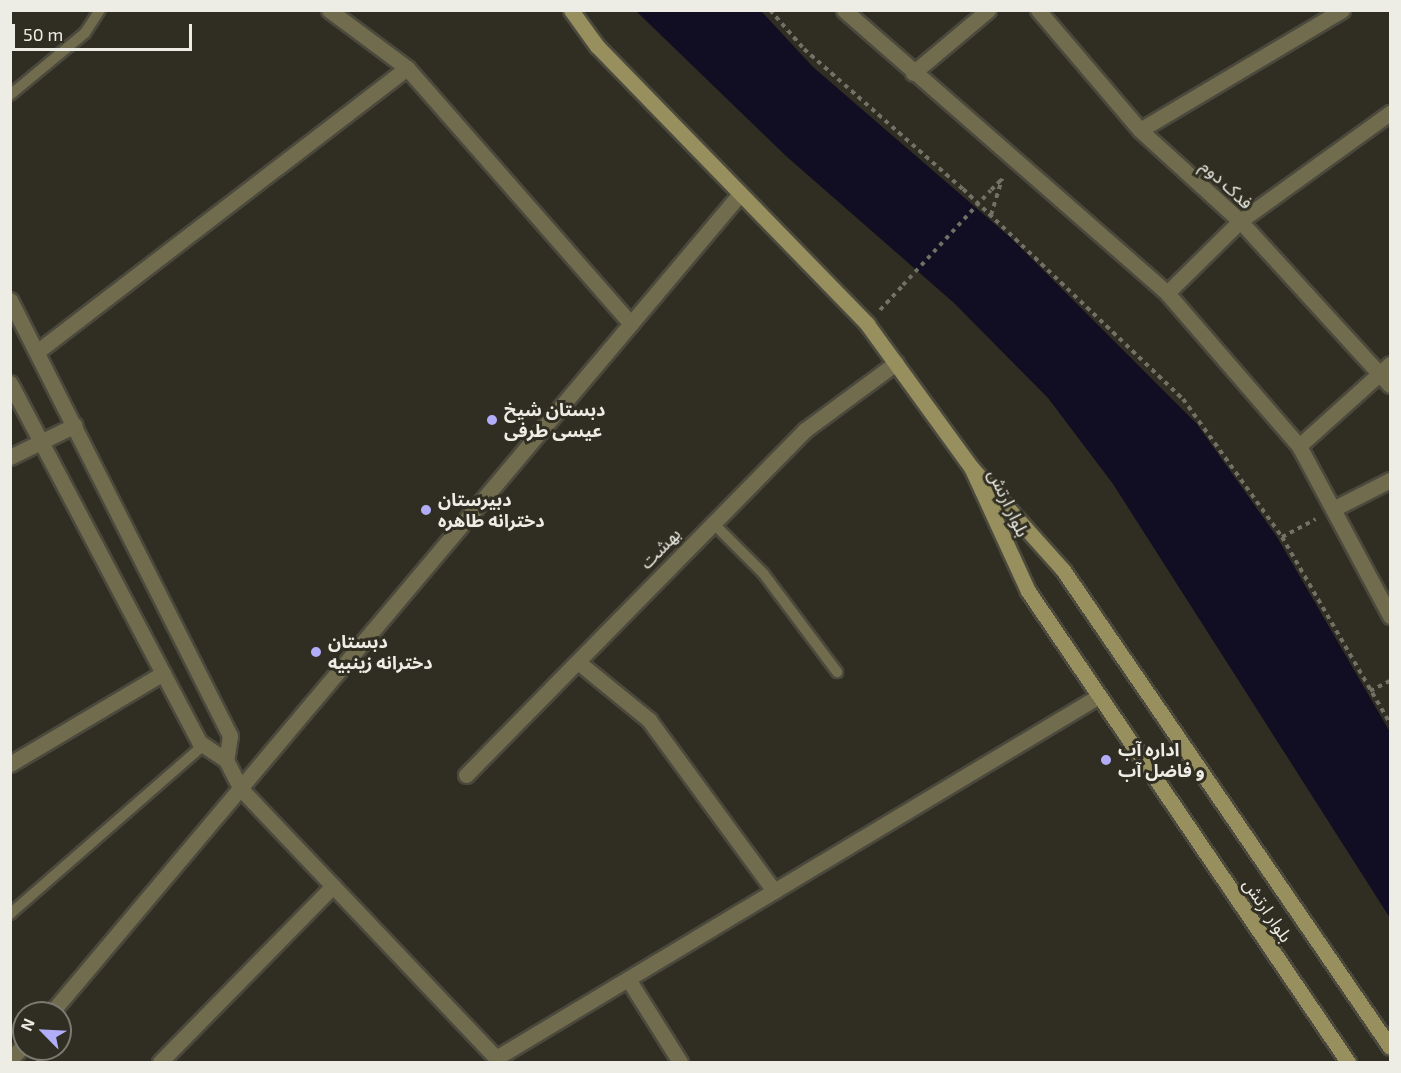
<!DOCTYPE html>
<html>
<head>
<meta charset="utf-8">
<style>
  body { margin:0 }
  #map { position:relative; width:1401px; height:1073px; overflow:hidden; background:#302e22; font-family:"Exo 2","Noto Sans Arabic",sans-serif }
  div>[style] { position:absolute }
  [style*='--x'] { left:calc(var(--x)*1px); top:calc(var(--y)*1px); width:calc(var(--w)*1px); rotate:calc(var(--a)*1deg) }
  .water>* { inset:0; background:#110e23 }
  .path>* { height:4px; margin-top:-2px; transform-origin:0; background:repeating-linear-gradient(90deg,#727166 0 4.5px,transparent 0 9px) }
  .roads { filter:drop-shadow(2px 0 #4b493d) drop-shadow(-2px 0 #4b493d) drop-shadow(0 2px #4b493d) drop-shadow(0 -2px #4b493d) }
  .lane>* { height:10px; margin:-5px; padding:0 5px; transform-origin:5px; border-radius:5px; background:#716c4d }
  .street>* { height:15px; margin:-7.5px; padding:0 7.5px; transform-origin:7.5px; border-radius:7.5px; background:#716c4d }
  .secondary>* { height:15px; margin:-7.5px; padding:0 7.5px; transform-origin:7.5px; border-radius:7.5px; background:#978f5d }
  .path-bridge>* { height:4px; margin-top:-2px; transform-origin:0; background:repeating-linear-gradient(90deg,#727166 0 4.5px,transparent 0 9px) }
  .dots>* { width:16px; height:16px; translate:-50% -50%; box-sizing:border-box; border:3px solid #302e22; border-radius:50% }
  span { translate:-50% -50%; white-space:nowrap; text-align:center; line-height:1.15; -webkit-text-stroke:6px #302e22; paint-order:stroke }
  .street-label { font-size:18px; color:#eeede5 }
  .poi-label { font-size:18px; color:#eeede5; font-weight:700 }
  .left { translate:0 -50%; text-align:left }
  .frame { position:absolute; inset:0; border:12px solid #eeede5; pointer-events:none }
  .north { position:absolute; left:12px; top:1001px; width:60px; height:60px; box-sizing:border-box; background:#302e22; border:2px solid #7c7a70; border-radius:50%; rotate:294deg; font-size:16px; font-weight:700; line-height:24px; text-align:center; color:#eeede5 }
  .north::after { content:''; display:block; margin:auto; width:21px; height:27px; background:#b2adf9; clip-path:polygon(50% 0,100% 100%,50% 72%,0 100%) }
  .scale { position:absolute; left:12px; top:24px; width:180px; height:27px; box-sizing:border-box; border:3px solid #eeede5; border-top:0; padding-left:8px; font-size:18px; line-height:21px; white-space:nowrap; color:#eeede5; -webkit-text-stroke:4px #302e22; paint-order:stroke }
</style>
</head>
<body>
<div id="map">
  <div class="water">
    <div style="clip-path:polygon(636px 11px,761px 11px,813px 67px,1011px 238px,1197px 424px,1277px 537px,1390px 732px,1390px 918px,1113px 484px,1048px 398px,954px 303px,786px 156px)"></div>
  </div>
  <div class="path">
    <div style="--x:770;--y:10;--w:52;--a:48.9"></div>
    <div style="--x:804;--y:49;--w:212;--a:41.4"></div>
    <div style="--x:963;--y:189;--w:304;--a:43.7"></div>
    <div style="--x:1183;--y:399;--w:170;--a:54.3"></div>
    <div style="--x:1282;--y:537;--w:215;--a:59.9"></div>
    <div style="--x:991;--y:190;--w:14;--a:-45"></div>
    <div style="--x:991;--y:215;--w:38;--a:-73"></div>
    <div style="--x:880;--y:310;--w:34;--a:-47"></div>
    <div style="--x:1282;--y:537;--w:38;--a:-28"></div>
    <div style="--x:1370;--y:691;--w:22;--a:-27"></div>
  </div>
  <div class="roads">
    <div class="lane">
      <div style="--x:10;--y:95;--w:97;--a:-39.6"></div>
      <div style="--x:85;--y:33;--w:27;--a:-57"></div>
      <div style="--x:712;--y:522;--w:72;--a:45"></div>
      <div style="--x:763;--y:573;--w:124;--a:53.2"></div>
      <div style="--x:10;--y:914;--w:257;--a:-41.1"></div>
    </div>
    <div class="street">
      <div style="--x:329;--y:10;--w:97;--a:36.6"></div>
      <div style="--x:844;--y:10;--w:429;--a:41.2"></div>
      <div style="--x:1167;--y:293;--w:202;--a:49.2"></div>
      <div style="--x:1299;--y:446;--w:193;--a:61.8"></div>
      <div style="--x:1038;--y:10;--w:157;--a:49.6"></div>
      <div style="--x:1140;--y:130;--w:135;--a:42.3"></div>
      <div style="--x:1240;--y:221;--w:222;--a:47.6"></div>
      <div style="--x:913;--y:73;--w:98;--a:-40"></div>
      <div style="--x:1140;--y:130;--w:235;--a:-30.7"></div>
      <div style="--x:1167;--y:293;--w:103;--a:-44.6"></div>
      <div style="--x:1240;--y:221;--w:185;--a:-35.8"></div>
      <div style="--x:10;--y:300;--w:488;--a:63.2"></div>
      <div style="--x:230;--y:736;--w:24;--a:99"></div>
      <div style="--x:38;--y:351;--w:465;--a:-37.5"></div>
      <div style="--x:407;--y:68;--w:340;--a:48.8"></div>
      <div style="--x:10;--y:383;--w:406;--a:62.2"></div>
      <div style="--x:199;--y:742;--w:32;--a:34"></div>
      <div style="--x:226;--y:760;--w:33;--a:63"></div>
      <div style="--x:241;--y:789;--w:371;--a:46.5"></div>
      <div style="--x:496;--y:1058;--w:703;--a:-30.98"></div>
      <div style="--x:1299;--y:446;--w:122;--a:-42"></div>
      <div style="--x:10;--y:457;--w:72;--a:-26.2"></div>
      <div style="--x:1333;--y:509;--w:64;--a:-27"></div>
      <div style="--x:578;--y:662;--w:92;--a:39.2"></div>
      <div style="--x:649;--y:720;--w:212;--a:53.8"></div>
      <div style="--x:10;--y:764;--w:178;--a:-30.7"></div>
      <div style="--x:466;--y:775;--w:484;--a:-45.5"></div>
      <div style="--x:805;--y:430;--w:113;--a:-36.4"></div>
      <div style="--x:628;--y:979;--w:98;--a:57.9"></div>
      <div style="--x:51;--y:1013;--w:1070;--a:-49.93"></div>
      <div style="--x:10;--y:1060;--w:21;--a:-47"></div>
      <div style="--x:160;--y:1062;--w:247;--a:-45.5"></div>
    </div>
    <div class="secondary">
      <div style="--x:571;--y:10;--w:44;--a:54.2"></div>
      <div style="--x:597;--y:46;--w:388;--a:45.8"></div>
      <div style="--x:867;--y:324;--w:177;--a:54"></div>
      <div style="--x:1348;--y:1062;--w:569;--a:-124.19"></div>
      <div style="--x:1028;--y:591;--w:136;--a:-114.7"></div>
      <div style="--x:971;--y:467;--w:138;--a:48.2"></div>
      <div style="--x:1063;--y:570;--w:578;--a:55.57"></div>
    </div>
  </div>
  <div class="path-bridge">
    <div style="--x:903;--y:285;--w:129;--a:-47.2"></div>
  </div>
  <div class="dots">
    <div style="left:492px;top:420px;background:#b2adf9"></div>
    <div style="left:426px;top:510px;background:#b2adf9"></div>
    <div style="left:316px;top:652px;background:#b2adf9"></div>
    <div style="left:1106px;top:760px;background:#b2adf9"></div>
  </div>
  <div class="street-label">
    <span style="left:1227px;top:184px;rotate:43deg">فدک دوم</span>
    <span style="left:1009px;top:503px;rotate:65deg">بلوار ارتش</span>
    <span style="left:660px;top:548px;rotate:-46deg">بهشت</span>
    <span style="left:1268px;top:910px;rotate:56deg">بلوار ارتش</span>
  </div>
  <div class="poi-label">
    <span class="left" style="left:504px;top:420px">دبستان شیخ<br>عیسی طرفی</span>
    <span class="left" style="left:438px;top:510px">دبیرستان<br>دخترانه طاهره</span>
    <span class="left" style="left:328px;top:652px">دبستان<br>دخترانه زینبیه</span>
    <span class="left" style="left:1118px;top:760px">اداره آب<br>و فاضل آب</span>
  </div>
  <div class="frame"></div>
  <div class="north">N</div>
  <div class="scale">50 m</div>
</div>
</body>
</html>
